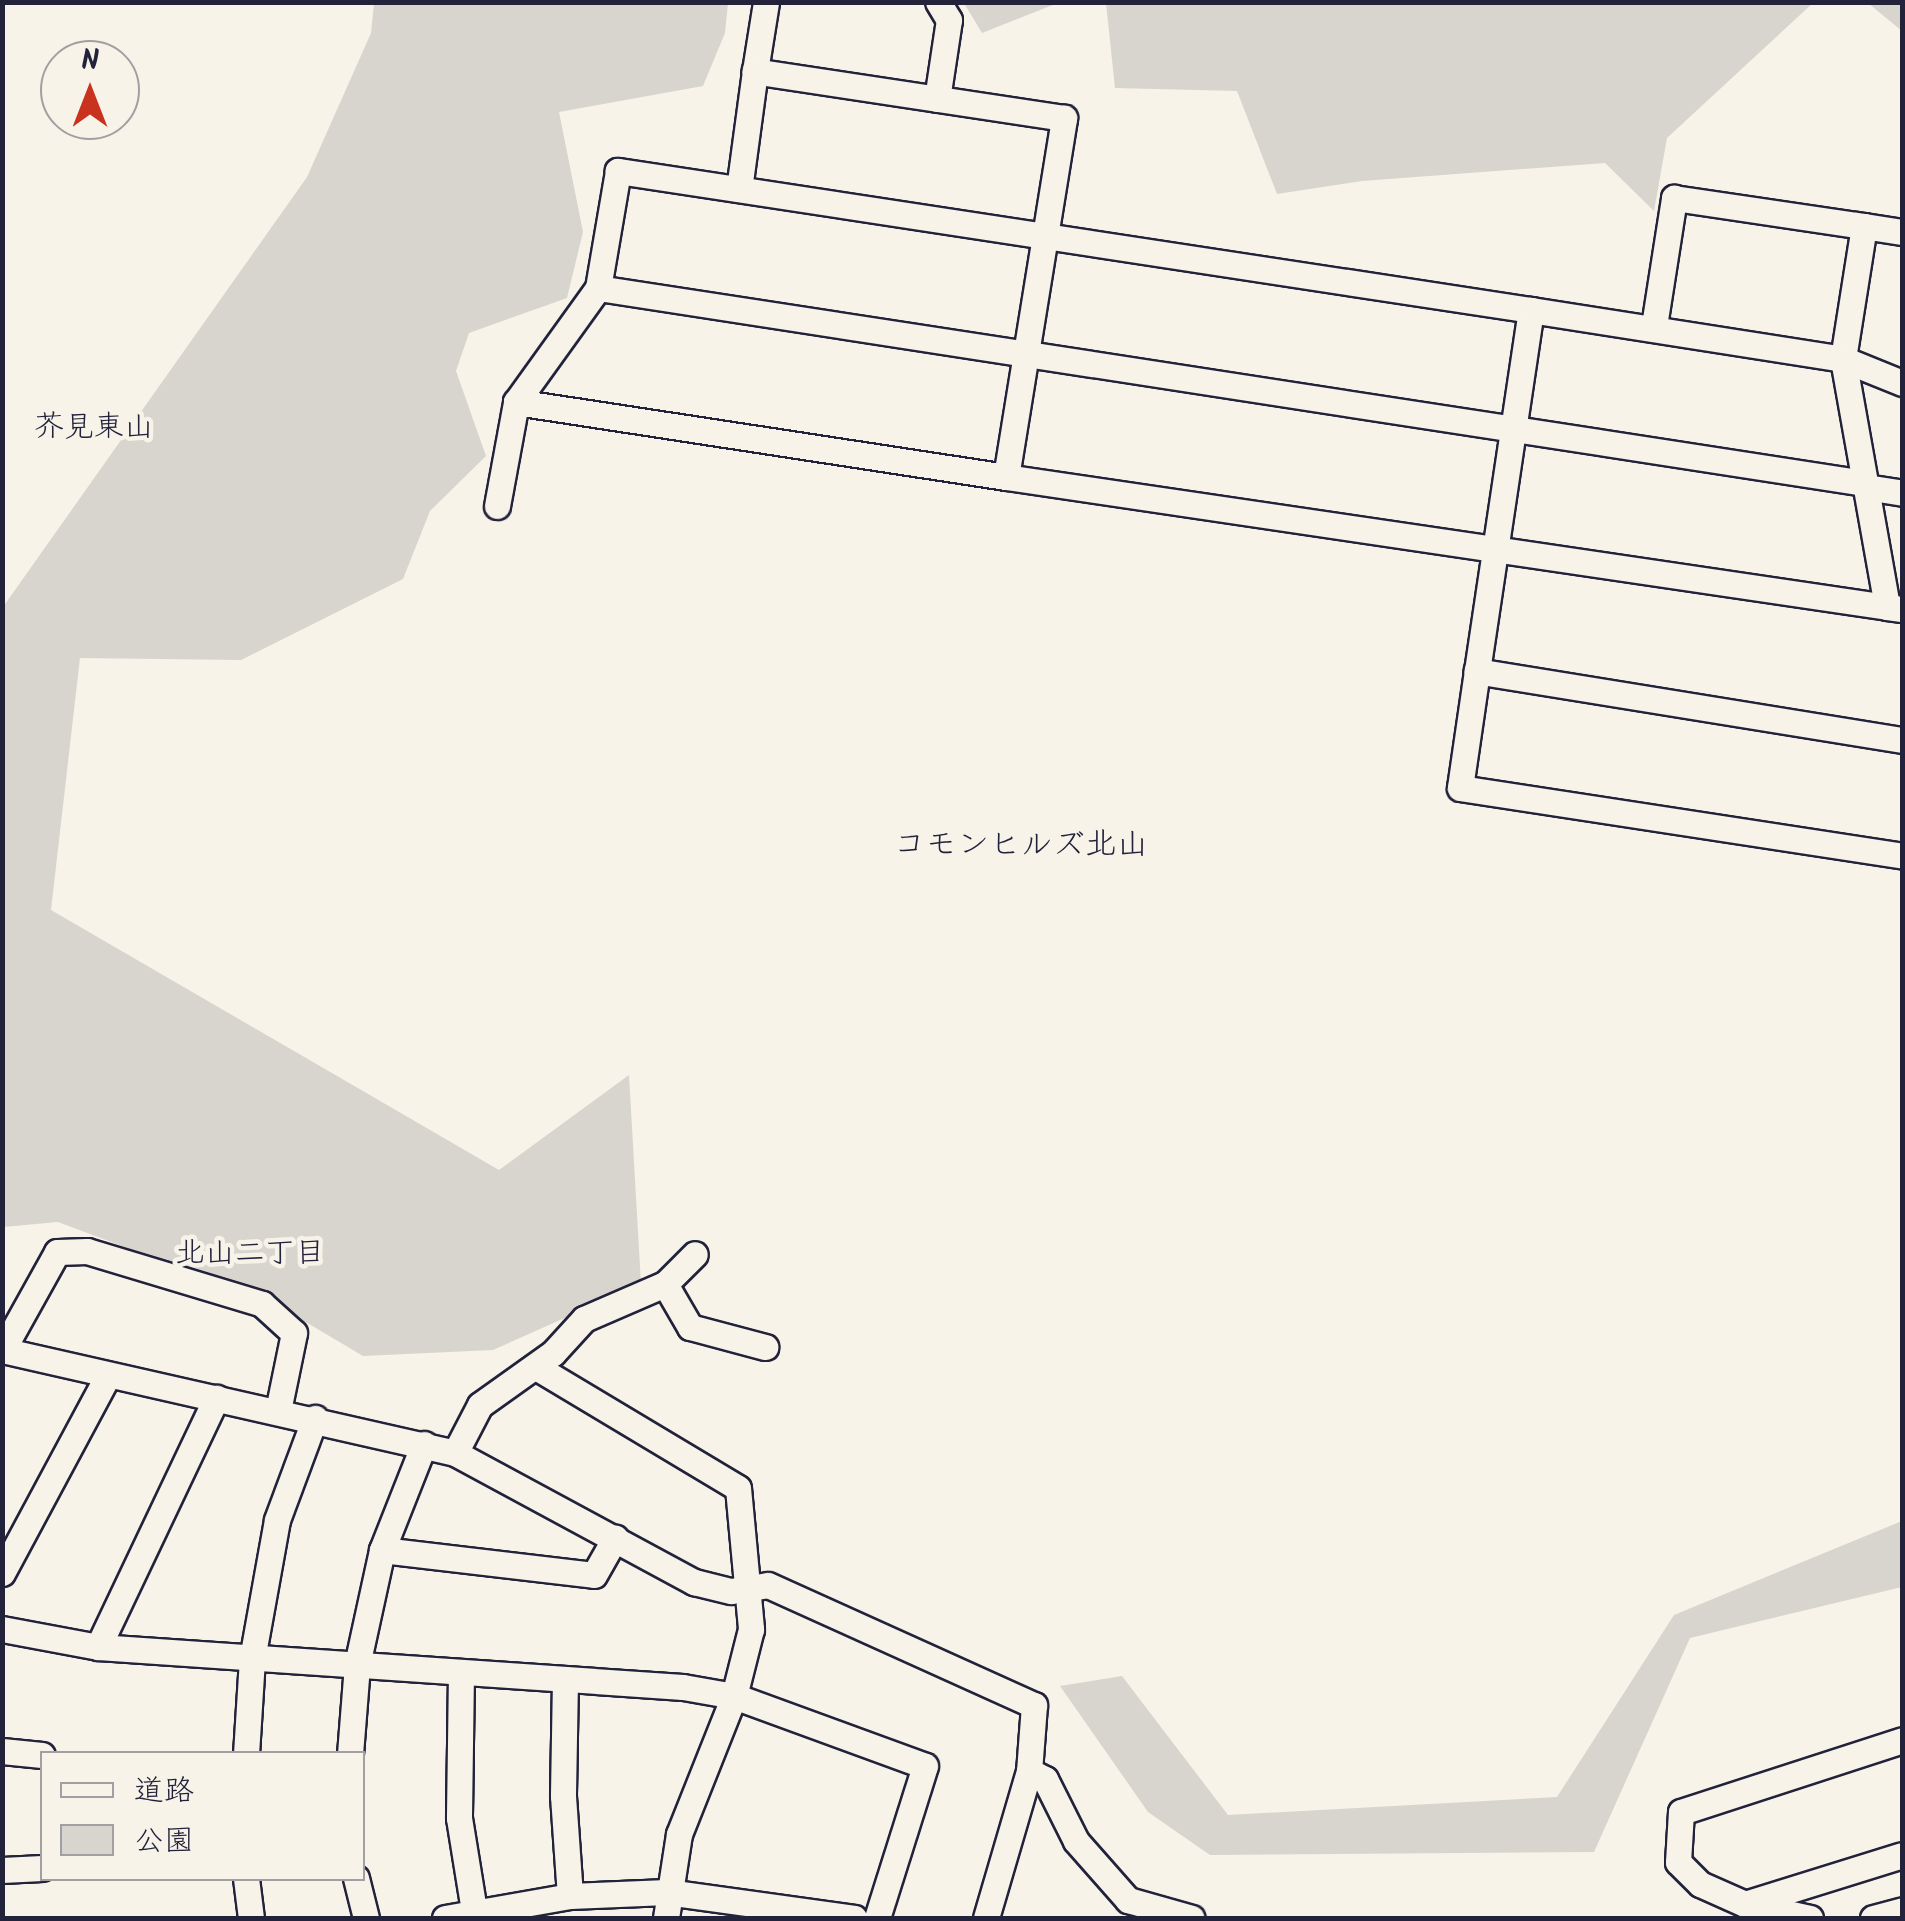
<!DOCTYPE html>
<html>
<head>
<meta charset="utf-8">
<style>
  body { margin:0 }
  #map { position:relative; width:1905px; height:1921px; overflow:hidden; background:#f7f3e8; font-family:Kalam,"Klee One",sans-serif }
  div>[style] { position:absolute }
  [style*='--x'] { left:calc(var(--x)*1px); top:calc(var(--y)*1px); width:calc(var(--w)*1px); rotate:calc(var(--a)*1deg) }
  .green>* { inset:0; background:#d8d5cf }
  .roads { filter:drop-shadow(2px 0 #22223b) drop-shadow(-2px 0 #22223b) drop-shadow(0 2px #22223b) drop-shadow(0 -2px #22223b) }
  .street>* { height:25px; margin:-12.5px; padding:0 12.5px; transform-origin:12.5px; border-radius:12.5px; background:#f7f3e8 }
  span { translate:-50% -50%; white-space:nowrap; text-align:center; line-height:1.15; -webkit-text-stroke:9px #f7f3e8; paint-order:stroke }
  .neighbourhood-label { font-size:30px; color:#22223b }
  .quarter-label { font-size:32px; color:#22223b }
  .frame { position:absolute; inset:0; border:5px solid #22223b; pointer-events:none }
  .legend { position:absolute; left:40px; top:1751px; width:325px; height:130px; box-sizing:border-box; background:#f7f3e8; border:2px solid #a29fa3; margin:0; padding:12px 18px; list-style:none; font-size:30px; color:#22223b }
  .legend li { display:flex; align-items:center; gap:20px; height:50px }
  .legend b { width:50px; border:2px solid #a29fa3 }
  .north { position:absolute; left:40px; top:40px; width:100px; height:100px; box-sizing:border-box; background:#f7f3e8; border:2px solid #a29fa3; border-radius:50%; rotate:0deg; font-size:28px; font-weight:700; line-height:40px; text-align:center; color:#22223b }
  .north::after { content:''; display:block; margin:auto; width:35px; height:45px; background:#c8321e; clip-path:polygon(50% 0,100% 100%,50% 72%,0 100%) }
</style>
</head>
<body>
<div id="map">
  <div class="green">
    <div style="clip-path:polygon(374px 3px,728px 3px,725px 33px,703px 86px,559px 112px,583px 232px,567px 298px,469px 333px,456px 371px,486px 456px,430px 511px,403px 579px,241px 660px,80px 658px,51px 910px,499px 1170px,629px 1075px,641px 1284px,493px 1350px,363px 1356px,272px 1302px,58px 1222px,3px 1227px,3px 607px,307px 177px,371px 33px)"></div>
    <div style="clip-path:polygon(964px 3px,1058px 3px,982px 33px)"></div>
    <div style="clip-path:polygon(1106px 3px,1107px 2px,1813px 3px,1667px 138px,1654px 211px,1605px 163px,1362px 181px,1277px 194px,1237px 91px,1115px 88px)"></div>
    <div style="clip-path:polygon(1868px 3px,1902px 3px,1902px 31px)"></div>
    <div style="clip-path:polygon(1902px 1521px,1902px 1587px,1690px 1638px,1594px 1852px,1210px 1855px,1148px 1812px,1060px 1686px,1122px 1676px,1228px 1815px,1557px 1797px,1674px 1615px)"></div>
  </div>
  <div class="roads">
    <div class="street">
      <div style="--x:755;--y:71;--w:70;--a:-80.9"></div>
      <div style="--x:937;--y:99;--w:80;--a:-81.4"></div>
      <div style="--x:949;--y:20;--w:21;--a:-121"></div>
      <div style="--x:1864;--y:226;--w:38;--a:9"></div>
      <div style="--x:598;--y:288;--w:140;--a:125.7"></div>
      <div style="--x:516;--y:402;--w:496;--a:8.7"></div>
      <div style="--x:1006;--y:477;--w:364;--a:-80.8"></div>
      <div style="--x:1064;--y:118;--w:313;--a:-171.4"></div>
      <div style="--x:755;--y:71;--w:119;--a:97.7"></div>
      <div style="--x:1531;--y:310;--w:924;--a:-171.34"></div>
      <div style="--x:618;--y:171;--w:119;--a:99.7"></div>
      <div style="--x:598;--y:288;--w:1282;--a:8.75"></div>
      <div style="--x:1654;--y:326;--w:130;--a:-81.1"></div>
      <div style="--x:1674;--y:198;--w:192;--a:8.4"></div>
      <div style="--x:1864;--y:226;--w:135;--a:99"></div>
      <div style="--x:1843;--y:359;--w:252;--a:79.9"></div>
      <div style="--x:1887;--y:607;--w:15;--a:8"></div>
      <div style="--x:1006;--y:477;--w:891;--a:8.39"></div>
      <div style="--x:1866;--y:487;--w:36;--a:9"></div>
      <div style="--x:497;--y:506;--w:106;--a:-79.6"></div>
      <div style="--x:1477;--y:671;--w:365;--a:-81.5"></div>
      <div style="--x:1531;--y:310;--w:316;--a:8.9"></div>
      <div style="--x:1843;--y:359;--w:64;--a:22.1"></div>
      <div style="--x:1902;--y:740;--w:431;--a:-170.8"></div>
      <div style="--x:1477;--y:671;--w:118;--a:98.3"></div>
      <div style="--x:1460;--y:788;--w:447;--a:8.7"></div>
      <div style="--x:665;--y:1284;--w:50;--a:59.8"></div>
      <div style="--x:690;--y:1327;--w:78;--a:14.9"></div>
      <div style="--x:2;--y:1350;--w:465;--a:12.8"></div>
      <div style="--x:455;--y:1453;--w:272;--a:28.4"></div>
      <div style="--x:694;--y:1582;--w:38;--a:14"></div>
      <div style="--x:731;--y:1591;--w:37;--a:-9"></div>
      <div style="--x:768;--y:1585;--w:292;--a:24.3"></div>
      <div style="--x:1034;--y:1705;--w:66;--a:94.3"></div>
      <div style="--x:1029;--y:1771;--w:153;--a:106.3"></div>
      <div style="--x:2;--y:1351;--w:113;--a:-60.9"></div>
      <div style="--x:57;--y:1252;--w:30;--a:-2"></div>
      <div style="--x:87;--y:1251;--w:183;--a:16.8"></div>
      <div style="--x:262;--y:1304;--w:43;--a:42.2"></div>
      <div style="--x:294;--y:1333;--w:80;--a:101.6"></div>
      <div style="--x:536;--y:1367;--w:235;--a:30.9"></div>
      <div style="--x:738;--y:1488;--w:142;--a:84.7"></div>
      <div style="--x:751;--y:1629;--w:69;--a:104.2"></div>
      <div style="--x:734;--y:1696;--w:149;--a:111.7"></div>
      <div style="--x:679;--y:1834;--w:85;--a:98.8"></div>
      <div style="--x:455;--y:1453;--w:54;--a:-62.5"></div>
      <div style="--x:480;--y:1405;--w:90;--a:-35.5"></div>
      <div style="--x:553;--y:1353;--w:46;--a:-47.6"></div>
      <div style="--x:584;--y:1319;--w:88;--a:-23.4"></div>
      <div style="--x:665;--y:1284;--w:42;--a:-45"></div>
      <div style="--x:382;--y:1550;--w:213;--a:6.7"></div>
      <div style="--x:594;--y:1575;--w:43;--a:-60.4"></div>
      <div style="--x:2;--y:1573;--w:225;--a:-61.8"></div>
      <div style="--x:2;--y:1629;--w:98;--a:10.6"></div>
      <div style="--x:98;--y:1647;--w:586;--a:3.91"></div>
      <div style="--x:683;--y:1687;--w:52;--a:10"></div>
      <div style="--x:734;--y:1696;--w:203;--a:20.1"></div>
      <div style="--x:925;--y:1766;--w:159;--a:107.5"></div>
      <div style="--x:98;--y:1647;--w:276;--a:-64.6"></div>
      <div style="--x:461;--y:1672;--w:146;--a:90.8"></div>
      <div style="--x:459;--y:1818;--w:94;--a:80.8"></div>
      <div style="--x:565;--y:1679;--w:117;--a:91"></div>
      <div style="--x:563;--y:1796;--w:100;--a:86"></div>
      <div style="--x:2;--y:1751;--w:40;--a:5.7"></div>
      <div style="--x:246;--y:1754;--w:95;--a:-86.4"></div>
      <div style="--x:252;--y:1659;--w:141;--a:-79.8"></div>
      <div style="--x:277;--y:1520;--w:109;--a:-69.6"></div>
      <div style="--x:350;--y:1754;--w:89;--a:-85.5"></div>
      <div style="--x:357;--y:1665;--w:118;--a:-77.7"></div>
      <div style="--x:382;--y:1550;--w:114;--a:-68.4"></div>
      <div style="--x:1029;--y:1771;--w:18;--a:27"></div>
      <div style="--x:1045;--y:1779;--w:69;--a:63.4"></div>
      <div style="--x:1076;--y:1841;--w:79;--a:48.6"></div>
      <div style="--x:1128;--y:1900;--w:66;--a:15.7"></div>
      <div style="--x:2;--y:1870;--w:40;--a:-2.9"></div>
      <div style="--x:246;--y:1878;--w:40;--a:82.9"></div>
      <div style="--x:356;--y:1878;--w:41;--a:76"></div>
      <div style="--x:1745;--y:1904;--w:164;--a:-17.3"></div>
      <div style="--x:445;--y:1918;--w:127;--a:-10"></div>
      <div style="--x:570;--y:1896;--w:97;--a:-2.4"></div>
      <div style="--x:667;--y:1892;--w:189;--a:7.9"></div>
      <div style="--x:1810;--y:1918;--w:66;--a:-167.8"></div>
      <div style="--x:1745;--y:1904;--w:49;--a:-156"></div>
      <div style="--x:1700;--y:1884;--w:31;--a:-135"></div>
      <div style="--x:1678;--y:1862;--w:50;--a:-86.6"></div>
      <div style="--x:1681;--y:1812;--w:232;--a:-18"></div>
      <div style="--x:1873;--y:1918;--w:30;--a:-15"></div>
    </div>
  </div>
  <div class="neighbourhood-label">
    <span style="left:94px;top:428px">芥見東山</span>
    <span style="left:250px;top:1254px">北山二丁目</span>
  </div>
  <div class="quarter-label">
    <span style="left:1021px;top:846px">コモンヒルズ北山</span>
  </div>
  <div class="frame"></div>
  <ul class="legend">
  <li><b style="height:12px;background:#f7f3e8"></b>道路</li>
  <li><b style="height:28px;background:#d8d5cf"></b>公園</li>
  </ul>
  <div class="north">N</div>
</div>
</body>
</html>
